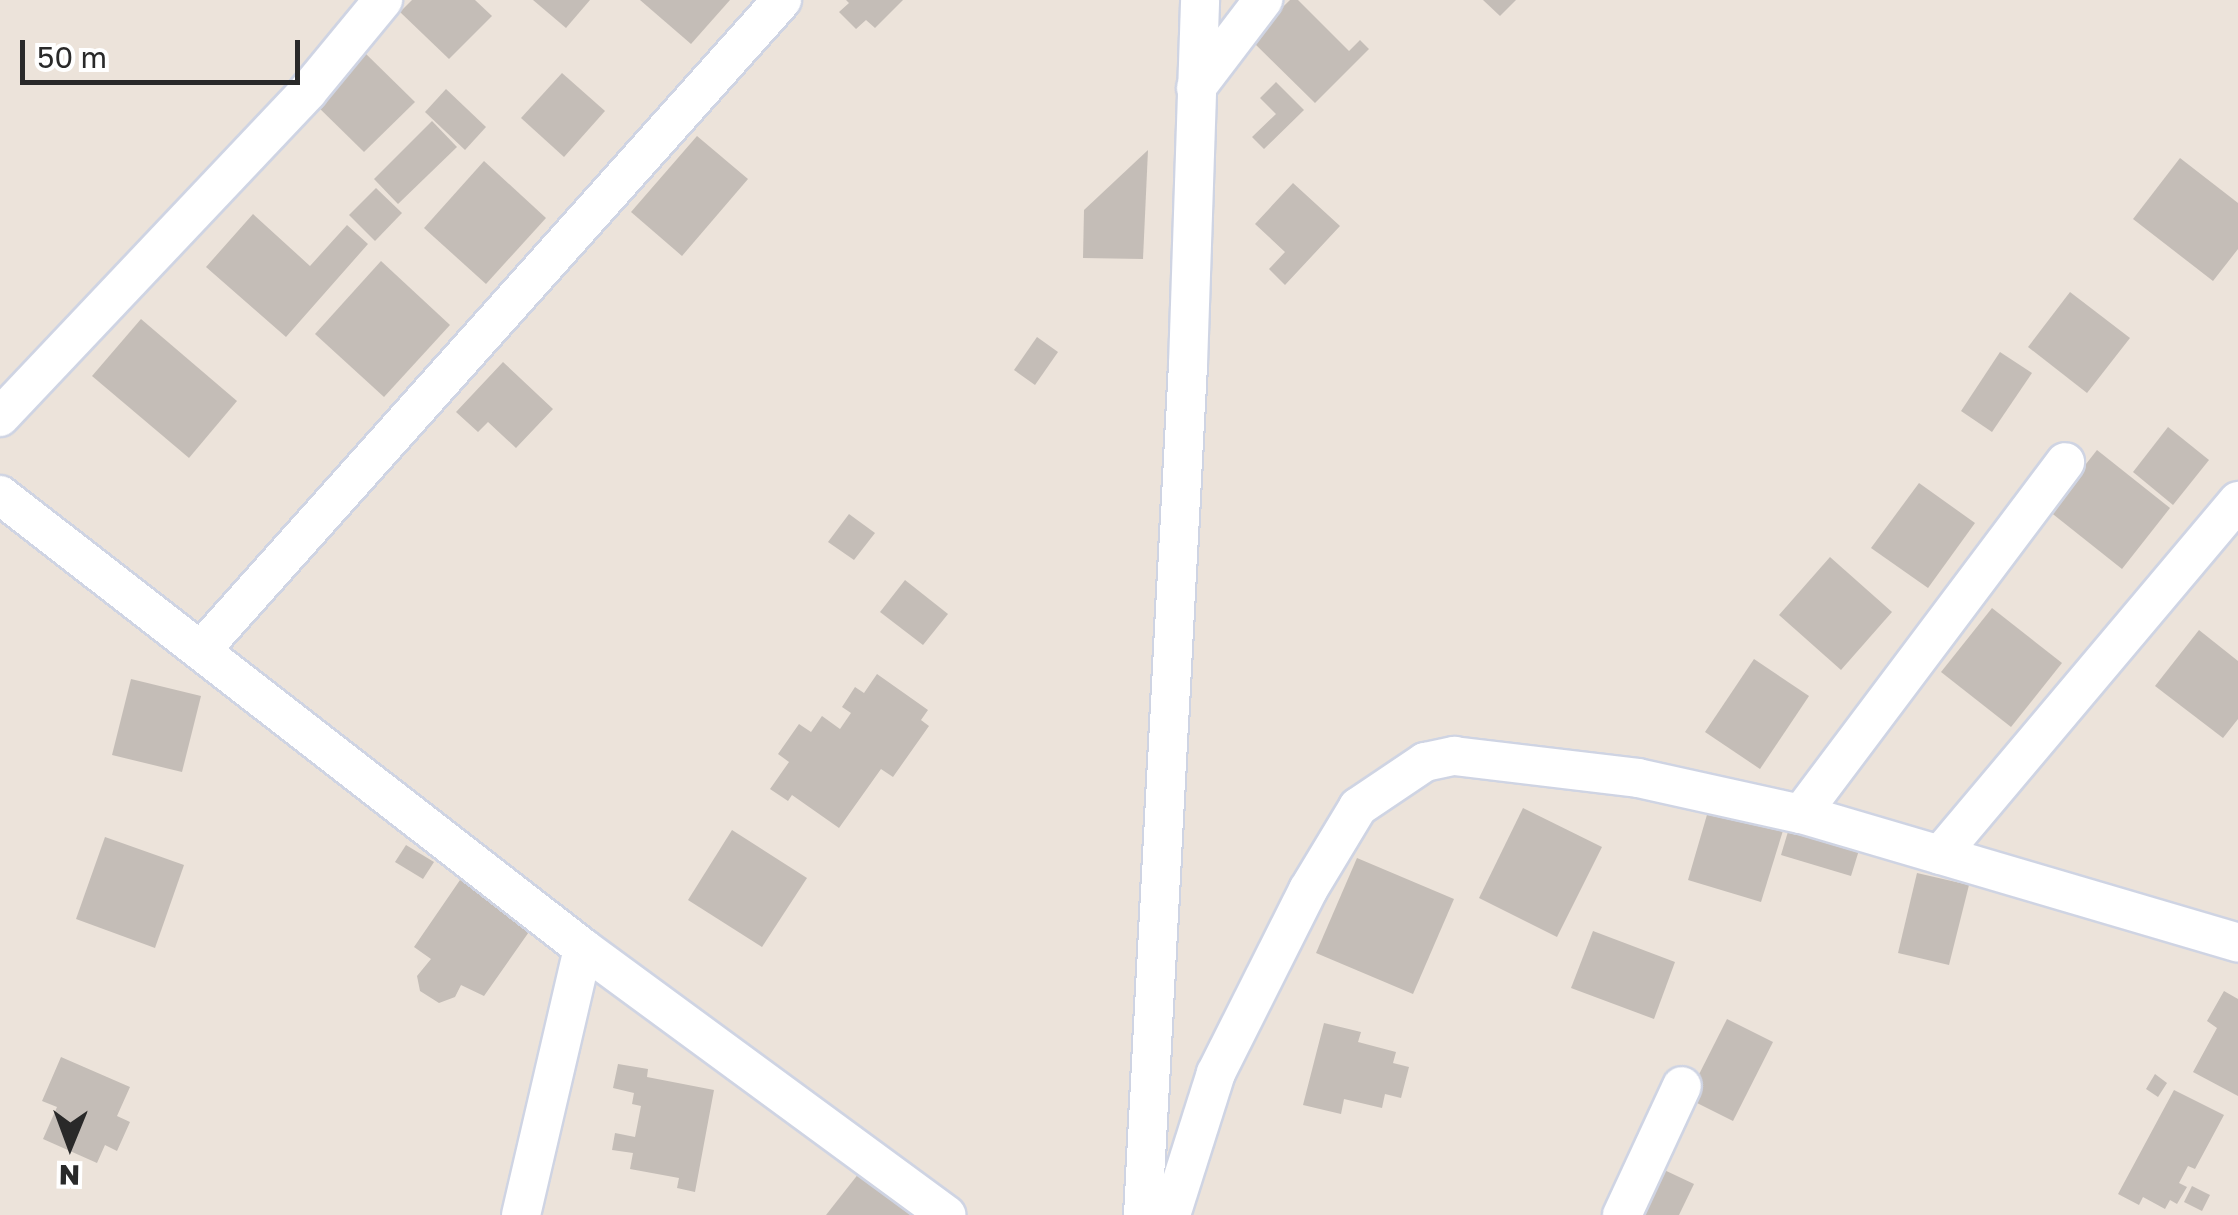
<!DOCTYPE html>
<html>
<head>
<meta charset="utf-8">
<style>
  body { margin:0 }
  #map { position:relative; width:2238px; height:1215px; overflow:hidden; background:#ece3da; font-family:"Golos Text",sans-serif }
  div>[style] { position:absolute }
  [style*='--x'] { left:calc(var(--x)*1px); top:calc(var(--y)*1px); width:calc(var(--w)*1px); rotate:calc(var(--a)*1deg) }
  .building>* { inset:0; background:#c4bdb7 }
  .roads { filter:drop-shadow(2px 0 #cfd4e3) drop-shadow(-2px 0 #cfd4e3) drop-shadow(0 2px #cfd4e3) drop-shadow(0 -2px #cfd4e3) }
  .minor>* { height:38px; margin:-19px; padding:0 19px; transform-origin:19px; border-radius:19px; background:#fff }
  span { translate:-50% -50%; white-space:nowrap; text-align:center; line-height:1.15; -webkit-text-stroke:10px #fff; paint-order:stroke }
  .north { position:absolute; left:20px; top:1095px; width:100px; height:100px; -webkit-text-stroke:8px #fff; paint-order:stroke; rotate:181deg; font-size:28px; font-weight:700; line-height:40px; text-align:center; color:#292929 }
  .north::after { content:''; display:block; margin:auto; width:35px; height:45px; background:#292929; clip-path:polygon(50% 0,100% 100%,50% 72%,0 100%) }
  .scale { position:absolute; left:20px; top:40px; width:280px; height:45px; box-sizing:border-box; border:5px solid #292929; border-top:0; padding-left:12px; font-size:30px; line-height:35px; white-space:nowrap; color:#292929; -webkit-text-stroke:8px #fff; paint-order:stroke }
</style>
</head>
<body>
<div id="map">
  <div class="building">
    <div style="clip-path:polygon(412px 0,475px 0,492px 16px,449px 59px,400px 12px)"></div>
    <div style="clip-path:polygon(533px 0,590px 0,566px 28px)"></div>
    <div style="clip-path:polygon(640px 0,730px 0,691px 44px)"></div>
    <div style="clip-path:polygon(846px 0,903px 0,875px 28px,866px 20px,856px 29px,839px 12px,849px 3px)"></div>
    <div style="clip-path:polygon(1290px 0,1298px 0,1349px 51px,1360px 40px,1369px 49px,1315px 103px,1250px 39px)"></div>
    <div style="clip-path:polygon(1483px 0,1516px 0,1500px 16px)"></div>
    <div style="clip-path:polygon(363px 51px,415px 102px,364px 152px,313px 102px)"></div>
    <div style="clip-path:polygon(562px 73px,605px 111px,564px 157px,521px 118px)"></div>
    <div style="clip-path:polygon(1276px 82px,1304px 110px,1264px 149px,1252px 137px,1276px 114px,1260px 98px)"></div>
    <div style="clip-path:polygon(446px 89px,486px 127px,465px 150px,425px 112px)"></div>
    <div style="clip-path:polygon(432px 121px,457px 147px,398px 204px,374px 179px)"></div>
    <div style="clip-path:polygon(697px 136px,748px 179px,682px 256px,631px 212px)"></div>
    <div style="clip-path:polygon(1148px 150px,1143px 259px,1083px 258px,1084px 210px)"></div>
    <div style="clip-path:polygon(2180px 158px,2238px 203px,2238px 249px,2213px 281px,2133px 219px)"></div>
    <div style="clip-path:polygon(484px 161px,546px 218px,486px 284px,424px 228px)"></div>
    <div style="clip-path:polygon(1293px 183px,1340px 226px,1285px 285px,1269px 269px,1285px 252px,1255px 224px)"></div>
    <div style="clip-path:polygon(376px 188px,402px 213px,375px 241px,349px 215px)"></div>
    <div style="clip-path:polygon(253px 214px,310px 266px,347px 225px,368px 244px,286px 337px,206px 267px)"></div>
    <div style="clip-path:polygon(381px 261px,450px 325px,384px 397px,315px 334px)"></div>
    <div style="clip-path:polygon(2070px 292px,2130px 338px,2087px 393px,2028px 347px)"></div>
    <div style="clip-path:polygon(141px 319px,237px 401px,189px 458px,92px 376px)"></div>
    <div style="clip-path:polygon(1037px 337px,1058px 352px,1035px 385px,1014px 370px)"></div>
    <div style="clip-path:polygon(2000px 352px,2032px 373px,1992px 432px,1961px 411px)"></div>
    <div style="clip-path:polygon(503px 362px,553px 409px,516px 448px,488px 422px,478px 432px,456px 412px)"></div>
    <div style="clip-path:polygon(2168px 427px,2209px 460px,2173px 505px,2133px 472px)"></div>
    <div style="clip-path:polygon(2097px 450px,2170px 508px,2122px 569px,2049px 511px)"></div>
    <div style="clip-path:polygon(1919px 483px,1975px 523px,1928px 588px,1871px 548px)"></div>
    <div style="clip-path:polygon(849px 514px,875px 533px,854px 560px,828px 542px)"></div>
    <div style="clip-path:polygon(1830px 557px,1892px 612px,1841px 670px,1779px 615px)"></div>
    <div style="clip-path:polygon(905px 580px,948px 614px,923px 645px,880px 612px)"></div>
    <div style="clip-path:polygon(1992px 608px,2062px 663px,2011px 727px,1941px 672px)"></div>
    <div style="clip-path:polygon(2199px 630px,2238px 661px,2238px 719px,2223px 738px,2155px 686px)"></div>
    <div style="clip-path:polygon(1754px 659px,1809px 696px,1760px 769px,1705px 732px)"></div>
    <div style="clip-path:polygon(877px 674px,928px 710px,921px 720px,929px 726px,893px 777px,881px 769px,839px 828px,792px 795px,788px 801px,770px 789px,789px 762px,778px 754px,799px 724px,811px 732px,822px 716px,840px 729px,851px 713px,842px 707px,855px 687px,864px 693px)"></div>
    <div style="clip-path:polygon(131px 679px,201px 696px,182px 772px,112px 755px)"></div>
    <div style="clip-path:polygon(1711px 801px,1785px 824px,1761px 902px,1688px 880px)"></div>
    <div style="clip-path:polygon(1523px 808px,1602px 847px,1557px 937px,1479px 898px)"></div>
    <div style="clip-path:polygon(1790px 825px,1860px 847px,1851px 876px,1781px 855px)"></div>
    <div style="clip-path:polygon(732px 830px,807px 878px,762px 947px,688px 900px)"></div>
    <div style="clip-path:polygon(105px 837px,184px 865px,155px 948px,76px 919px)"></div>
    <div style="clip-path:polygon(406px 845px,434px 862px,423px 879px,395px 862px)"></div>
    <div style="clip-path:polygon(1357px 858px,1454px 899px,1413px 994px,1316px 953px)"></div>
    <div style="clip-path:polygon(1917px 873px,1969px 885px,1949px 965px,1898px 953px)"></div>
    <div style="clip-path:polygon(460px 880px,531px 929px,484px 996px,461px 985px,455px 997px,439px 1003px,420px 991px,417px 976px,431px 959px,414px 947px)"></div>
    <div style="clip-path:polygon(1593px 931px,1675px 962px,1654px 1019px,1571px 988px)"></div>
    <div style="clip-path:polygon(2224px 991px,2238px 999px,2238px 1096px,2193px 1072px,2217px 1028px,2207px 1021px)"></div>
    <div style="clip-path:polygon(1727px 1019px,1773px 1042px,1733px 1121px,1687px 1098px)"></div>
    <div style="clip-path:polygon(1324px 1023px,1361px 1032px,1358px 1042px,1396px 1052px,1393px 1063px,1409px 1067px,1401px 1098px,1385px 1094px,1382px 1108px,1344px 1099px,1341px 1114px,1303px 1105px)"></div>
    <div style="clip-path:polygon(61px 1057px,130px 1087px,117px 1116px,130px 1122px,117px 1151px,105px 1145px,97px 1163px,43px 1139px,57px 1107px,42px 1101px)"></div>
    <div style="clip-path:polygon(618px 1064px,648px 1069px,647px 1077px,714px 1090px,695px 1192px,677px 1188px,679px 1178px,630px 1169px,633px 1153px,612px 1150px,615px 1133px,635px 1137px,641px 1106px,632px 1104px,634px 1093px,613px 1088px)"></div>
    <div style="clip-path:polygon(2155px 1074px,2167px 1083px,2158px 1097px,2146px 1089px)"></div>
    <div style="clip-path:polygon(2174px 1090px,2224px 1115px,2195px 1169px,2188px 1166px,2179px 1183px,2187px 1187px,2177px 1204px,2170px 1200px,2165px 1209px,2143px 1197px,2139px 1205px,2118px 1194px)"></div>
    <div style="clip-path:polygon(863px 1168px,924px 1215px,826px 1215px)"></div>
    <div style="clip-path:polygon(1660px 1168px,1694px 1184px,1679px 1215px,1638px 1215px)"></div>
    <div style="clip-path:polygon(2192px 1186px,2210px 1195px,2202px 1211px,2184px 1202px)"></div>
  </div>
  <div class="roads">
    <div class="minor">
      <div style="--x:1196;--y:88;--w:111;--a:-52.7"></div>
      <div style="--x:0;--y:417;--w:448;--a:-46.6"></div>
      <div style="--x:308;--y:91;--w:118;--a:-50.5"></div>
      <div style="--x:0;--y:495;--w:738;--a:37.85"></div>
      <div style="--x:583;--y:948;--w:451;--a:36.3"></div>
      <div style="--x:203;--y:648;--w:869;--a:-48.22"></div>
      <div style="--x:1801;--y:814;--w:440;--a:-53.1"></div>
      <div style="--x:1940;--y:855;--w:463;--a:-49.9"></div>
      <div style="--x:521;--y:1215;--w:274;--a:-76.9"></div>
      <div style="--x:1143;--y:1215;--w:851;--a:-86.97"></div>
      <div style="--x:1188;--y:365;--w:365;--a:-88.1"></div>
      <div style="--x:1171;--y:1215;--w:149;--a:-72.4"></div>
      <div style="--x:1216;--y:1073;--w:205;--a:-63.3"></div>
      <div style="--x:1308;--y:890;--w:97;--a:-58.9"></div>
      <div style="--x:1358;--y:807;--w:81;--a:-33.9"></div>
      <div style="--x:1425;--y:762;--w:30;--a:-12"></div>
      <div style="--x:1454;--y:756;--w:185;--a:6.8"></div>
      <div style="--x:1638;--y:778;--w:167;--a:12.5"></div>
      <div style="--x:1801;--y:814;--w:456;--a:16.4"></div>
      <div style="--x:1622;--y:1215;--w:142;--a:-65.1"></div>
    </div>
  </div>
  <div class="north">N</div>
  <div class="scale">50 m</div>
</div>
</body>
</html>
